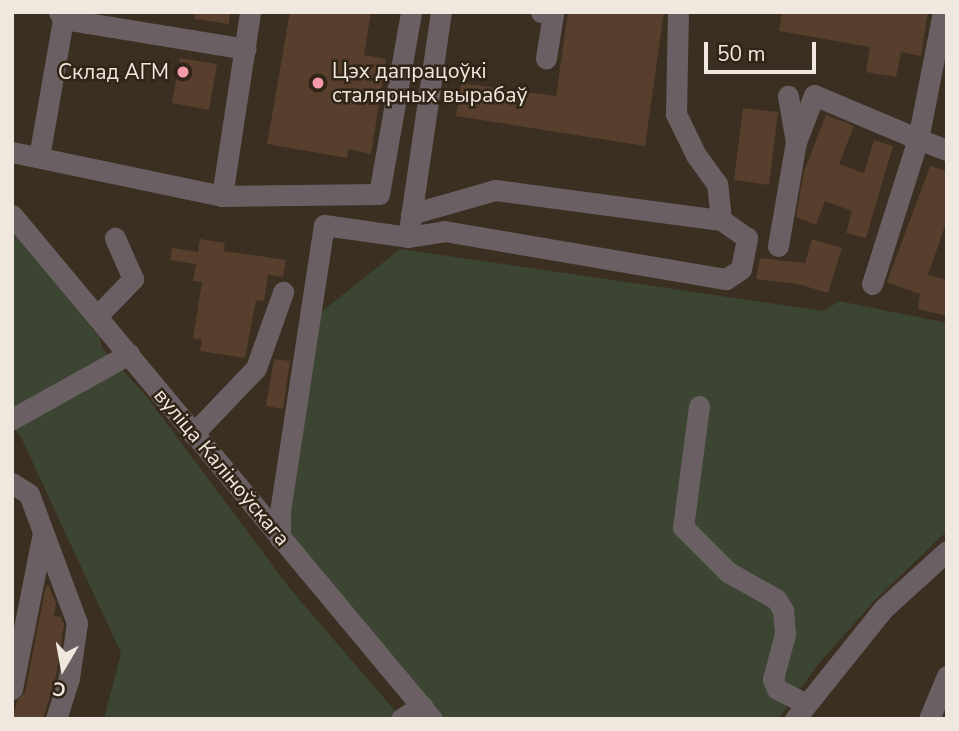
<!DOCTYPE html>
<html>
<head>
<meta charset="utf-8">
<style>
  body { margin:0 }
  #map { position:relative; width:959px; height:731px; overflow:hidden; background:#3a2f20; font-family:"Nunito Sans",sans-serif }
  div>[style] { position:absolute }
  [style*='--x'] { left:calc(var(--x)*1px); top:calc(var(--y)*1px); width:calc(var(--w)*1px); rotate:calc(var(--a)*1deg) }
  .green>* { inset:0; background:#3b4532 }
  .building>* { inset:0; background:#583e2c }
  .minor>* { height:21px; margin:-10.5px; padding:0 10.5px; transform-origin:10.5px; border-radius:10.5px; background:#6a6064 }
  .dots>* { width:19px; height:19px; translate:-50% -50%; box-sizing:border-box; border:4px solid #302516; border-radius:50% }
  span { translate:-50% -50%; white-space:nowrap; text-align:center; line-height:1.15; -webkit-text-stroke:5px #302516; paint-order:stroke }
  .poi-label { font-size:21px; color:#f0e8df }
  .left { translate:0 -50%; text-align:left }
  .right { translate:-100% -50%; text-align:right }
  .street-label { font-size:21px; color:#f0e8df }
  .frame { position:absolute; inset:0; border:14px solid #f0e8df; pointer-events:none }
  .north { position:absolute; left:28px; top:633px; width:70px; height:70px; -webkit-text-stroke:5px #302516; paint-order:stroke; rotate:190deg; font-size:19px; font-weight:700; line-height:28px; text-align:center; color:#f0e8df }
  .north::after { content:''; display:block; margin:auto; width:24px; height:32px; background:#f0e8df; clip-path:polygon(50% 0,100% 100%,50% 72%,0 100%) }
  .scale { position:absolute; left:704px; top:42px; width:112px; height:32px; box-sizing:border-box; border:4px solid #f0e8df; border-top:0; padding-left:9px; font-size:21px; line-height:24px; white-space:nowrap; color:#f0e8df; -webkit-text-stroke:5px #302516; paint-order:stroke }
</style>
</head>
<body>
<div id="map">
  <div class="green">
    <div style="clip-path:polygon(12px 229px,100px 338px,102px 348px,147px 397px,291px 590px,402px 719px,104px 719px,121px 653px,20px 435px,12px 428px)"></div>
    <div style="clip-path:polygon(400px 249px,824px 311px,839px 301px,947px 323px,947px 531px,875px 600px,820px 662px,778px 719px,441px 719px,299px 550px,289px 529px,321px 312px)"></div>
  </div>
  <div class="building">
    <div style="clip-path:polygon(195px 12px,230px 12px,229px 24px,195px 19px)"></div>
    <div style="clip-path:polygon(290px 12px,371px 12px,364px 55px,386px 59px,371px 154px,348px 149px,347px 158px,267px 144px)"></div>
    <div style="clip-path:polygon(568px 12px,664px 12px,645px 146px,456px 116px,461px 83px,556px 96px)"></div>
    <div style="clip-path:polygon(782px 12px,928px 12px,921px 56px,901px 52px,896px 77px,866px 72px,870px 47px,779px 31px)"></div>
    <div style="clip-path:polygon(180px 58px,217px 64px,209px 110px,172px 103px)"></div>
    <div style="clip-path:polygon(743px 108px,778px 112px,769px 185px,734px 180px)"></div>
    <div style="clip-path:polygon(826px 115px,854px 126px,839px 164px,864px 173px,874px 140px,893px 146px,866px 238px,846px 233px,852px 211px,825px 201px,816px 225px,796px 217px,804px 171px)"></div>
    <div style="clip-path:polygon(930px 166px,947px 171px,947px 220px,928px 275px,947px 280px,947px 316px,918px 309px,920px 294px,887px 282px)"></div>
    <div style="clip-path:polygon(200px 239px,225px 243px,224px 251px,286px 260px,283px 277px,268px 275px,264px 301px,256px 300px,245px 358px,200px 351px,202px 340px,193px 338px,202px 282px,193px 281px,196px 264px,170px 260px,172px 248px,198px 252px)"></div>
    <div style="clip-path:polygon(812px 239px,842px 248px,828px 293px,798px 284px,756px 279px,760px 258px,805px 263px)"></div>
    <div style="clip-path:polygon(274px 359px,290px 361px,283px 409px,266px 406px)"></div>
    <div style="clip-path:polygon(46px 585px,49px 586px,56px 604px,54px 616px,61px 617px,64px 624px,56px 676px,43px 719px,13px 719px,17px 701px,25px 692px)"></div>
  </div>
  <div class="minor">
    <div style="--x:59;--y:12;--w:8;--a:60"></div>
    <div style="--x:63;--y:19;--w:185;--a:9.3"></div>
    <div style="--x:541;--y:12;--w:12;--a:9"></div>
    <div style="--x:553;--y:14;--w:45;--a:99"></div>
    <div style="--x:943;--y:12;--w:129;--a:101.1"></div>
    <div style="--x:918;--y:139;--w:31;--a:21"></div>
    <div style="--x:796;--y:142;--w:50;--a:-69"></div>
    <div style="--x:814;--y:95;--w:113;--a:22.9"></div>
    <div style="--x:918;--y:139;--w:152;--a:107.6"></div>
    <div style="--x:12;--y:152;--w:215;--a:11.8"></div>
    <div style="--x:222;--y:196;--w:157;--a:-0.7"></div>
    <div style="--x:379;--y:194;--w:185;--a:-80"></div>
    <div style="--x:39;--y:157;--w:140;--a:-80.1"></div>
    <div style="--x:222;--y:196;--w:186;--a:-81.3"></div>
    <div style="--x:411;--y:214;--w:87;--a:-15.9"></div>
    <div style="--x:495;--y:190;--w:228;--a:7.6"></div>
    <div style="--x:12;--y:215;--w:656;--a:50.19"></div>
    <div style="--x:410;--y:224;--w:214;--a:-81.7"></div>
    <div style="--x:778;--y:246;--w:106;--a:-80.2"></div>
    <div style="--x:796;--y:142;--w:47;--a:-99.9"></div>
    <div style="--x:97;--y:316;--w:52;--a:-45.8"></div>
    <div style="--x:133;--y:279;--w:45;--a:-113.7"></div>
    <div style="--x:699;--y:406;--w:122;--a:97.5"></div>
    <div style="--x:683;--y:527;--w:64;--a:45"></div>
    <div style="--x:728;--y:572;--w:55;--a:29.4"></div>
    <div style="--x:776;--y:599;--w:13;--a:58"></div>
    <div style="--x:783;--y:610;--w:24;--a:85"></div>
    <div style="--x:785;--y:634;--w:47;--a:104.9"></div>
    <div style="--x:773;--y:679;--w:11;--a:68"></div>
    <div style="--x:777;--y:689;--w:33;--a:27"></div>
    <div style="--x:12;--y:419;--w:134;--a:-29.1"></div>
    <div style="--x:193;--y:434;--w:91;--a:-46.3"></div>
    <div style="--x:256;--y:368;--w:81;--a:-70.4"></div>
    <div style="--x:12;--y:483;--w:20;--a:33"></div>
    <div style="--x:29;--y:494;--w:138;--a:69.6"></div>
    <div style="--x:77;--y:623;--w:56;--a:98.3"></div>
    <div style="--x:69;--y:678;--w:43;--a:107.6"></div>
    <div style="--x:280;--y:538;--w:26;--a:-90"></div>
    <div style="--x:280;--y:512;--w:290;--a:-81.3"></div>
    <div style="--x:324;--y:225;--w:85;--a:8.1"></div>
    <div style="--x:408;--y:237;--w:36;--a:-9"></div>
    <div style="--x:444;--y:231;--w:286;--a:9.7"></div>
    <div style="--x:726;--y:279;--w:18;--a:-34"></div>
    <div style="--x:741;--y:269;--w:32;--a:-79"></div>
    <div style="--x:747;--y:238;--w:32;--a:-145"></div>
    <div style="--x:721;--y:220;--w:36;--a:-96"></div>
    <div style="--x:717;--y:184;--w:36;--a:-126"></div>
    <div style="--x:696;--y:155;--w:46;--a:-116"></div>
    <div style="--x:676;--y:114;--w:102;--a:-88.9"></div>
    <div style="--x:12;--y:689;--w:159;--a:-78.8"></div>
    <div style="--x:401;--y:719;--w:25;--a:-32"></div>
    <div style="--x:795;--y:719;--w:141;--a:-51.3"></div>
    <div style="--x:883;--y:609;--w:86;--a:-42.2"></div>
    <div style="--x:929;--y:719;--w:47;--a:-67.3"></div>
  </div>
  <div class="dots">
    <div style="left:183px;top:72px;background:#f39aab"></div>
    <div style="left:318px;top:83px;background:#f39aab"></div>
  </div>
  <div class="poi-label">
    <span class="left" style="left:332px;top:83px">Цэх дапрацоўкі<br>сталярных вырабаў</span>
    <span class="right" style="left:169px;top:72px">Склад АГМ</span>
  </div>
  <div class="street-label">
    <span style="left:222px;top:467px;rotate:50deg">вуліца Каліноўскага</span>
  </div>
  <div class="frame"></div>
  <div class="north">С</div>
  <div class="scale">50 m</div>
</div>
</body>
</html>
